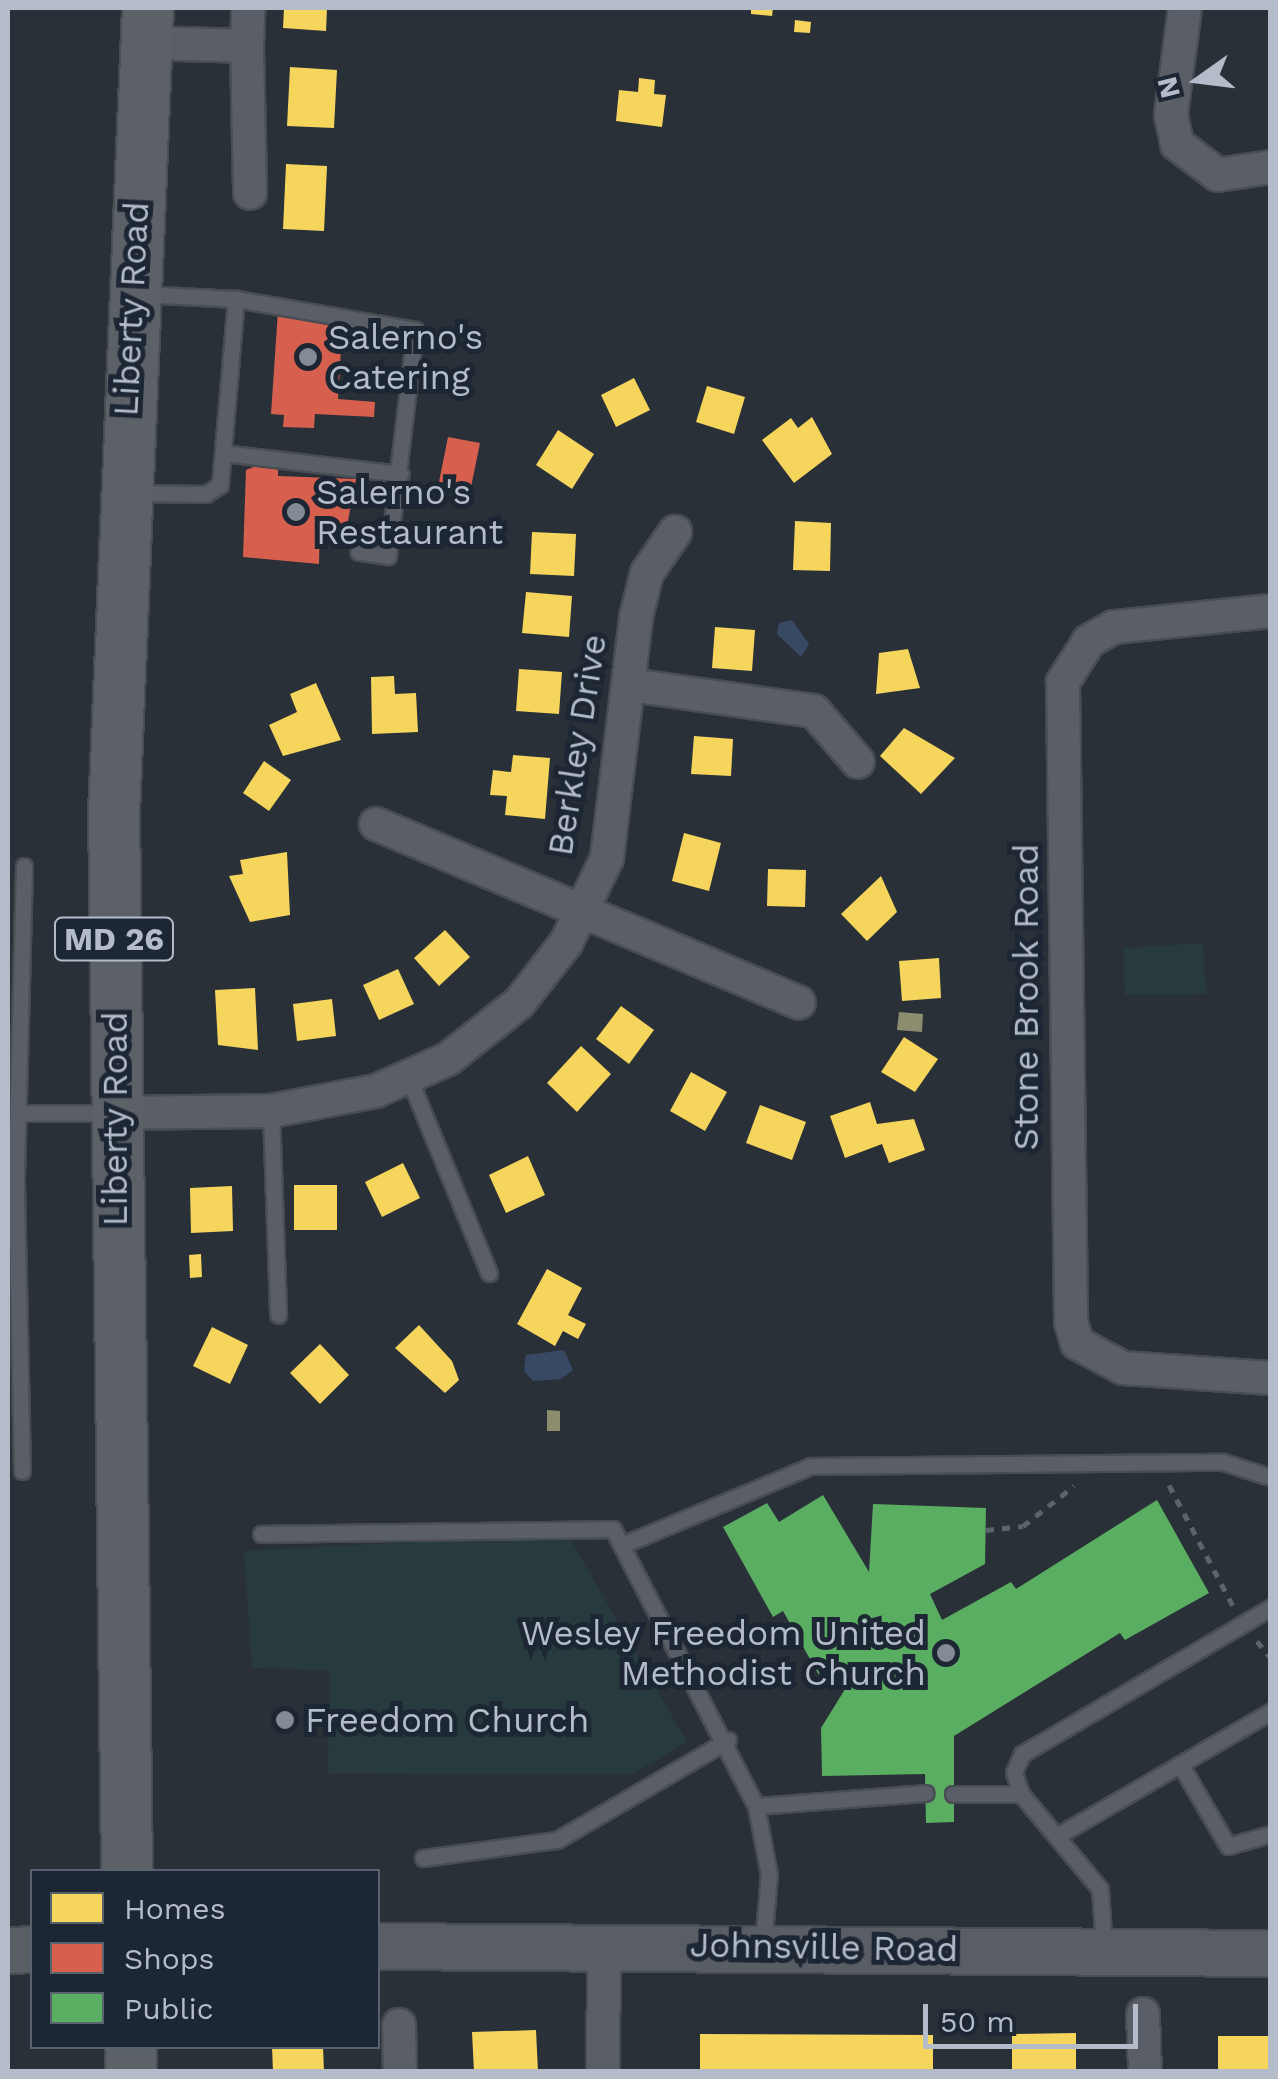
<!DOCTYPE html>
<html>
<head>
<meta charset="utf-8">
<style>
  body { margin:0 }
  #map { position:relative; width:1278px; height:2079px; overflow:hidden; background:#2a3038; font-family:"Work Sans",sans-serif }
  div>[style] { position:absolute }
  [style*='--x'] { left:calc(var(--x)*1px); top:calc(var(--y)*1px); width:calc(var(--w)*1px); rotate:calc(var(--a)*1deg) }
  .green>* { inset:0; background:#273a3e }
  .water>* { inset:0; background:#384963 }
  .homes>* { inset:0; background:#f6d55c }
  .shops>* { inset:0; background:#d6604d }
  .public>* { inset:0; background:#5aae61 }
  .industry>* { inset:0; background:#8c8c6e }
  .path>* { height:5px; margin-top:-2.5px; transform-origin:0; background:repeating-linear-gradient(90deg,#5d636a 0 8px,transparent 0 16px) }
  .roads { filter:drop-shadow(2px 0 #484c53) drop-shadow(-2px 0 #484c53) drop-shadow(0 2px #484c53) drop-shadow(0 -2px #484c53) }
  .lane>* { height:15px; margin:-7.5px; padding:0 7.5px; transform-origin:7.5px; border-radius:7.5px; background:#5a5e66 }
  .street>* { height:32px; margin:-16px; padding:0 16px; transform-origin:16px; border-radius:16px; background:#5a5e66 }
  .secondary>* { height:45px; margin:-22.5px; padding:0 22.5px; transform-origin:22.5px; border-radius:22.5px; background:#595d64 }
  .primary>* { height:50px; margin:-25px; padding:0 25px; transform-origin:25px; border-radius:25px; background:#5c6168 }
  .dots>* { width:28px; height:28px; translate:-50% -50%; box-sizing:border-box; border:5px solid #1d2633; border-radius:50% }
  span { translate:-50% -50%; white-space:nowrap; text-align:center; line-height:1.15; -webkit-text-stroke:10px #1d2633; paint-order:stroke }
  .shield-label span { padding:2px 8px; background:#1d2633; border:2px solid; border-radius:8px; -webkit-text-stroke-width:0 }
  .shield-label { font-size:32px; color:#b4bcc9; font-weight:700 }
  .street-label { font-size:35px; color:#b4bcc9 }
  .poi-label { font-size:35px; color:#b4bcc9 }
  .left { translate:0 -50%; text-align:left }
  .right { translate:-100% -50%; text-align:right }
  .frame { position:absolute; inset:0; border:10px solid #b4bcc9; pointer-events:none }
  .legend { position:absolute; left:30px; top:1869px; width:350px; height:180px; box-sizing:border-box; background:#1d2633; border:2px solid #59626f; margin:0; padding:12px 18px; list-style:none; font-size:30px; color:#b4bcc9 }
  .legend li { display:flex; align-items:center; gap:20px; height:50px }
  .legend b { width:50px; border:2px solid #59626f }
  .north { position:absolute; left:1148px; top:30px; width:100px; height:100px; -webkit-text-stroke:8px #1d2633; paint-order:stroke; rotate:256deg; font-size:28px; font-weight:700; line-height:40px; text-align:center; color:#b4bcc9 }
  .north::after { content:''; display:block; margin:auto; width:35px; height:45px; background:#b4bcc9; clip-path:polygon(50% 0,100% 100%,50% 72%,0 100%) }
  .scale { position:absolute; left:923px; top:2004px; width:215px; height:45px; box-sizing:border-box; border:5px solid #b4bcc9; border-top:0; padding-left:12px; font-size:30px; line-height:35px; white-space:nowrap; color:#b4bcc9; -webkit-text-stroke:8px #1d2633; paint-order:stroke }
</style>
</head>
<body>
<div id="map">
  <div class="green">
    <div style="clip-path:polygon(1203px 943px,1206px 994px,1125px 995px,1123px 948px)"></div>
    <div style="clip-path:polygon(557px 1534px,572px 1542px,687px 1742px,633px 1774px,328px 1773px,330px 1670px,252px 1668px,244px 1551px)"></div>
  </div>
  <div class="water">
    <div style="clip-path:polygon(792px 620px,809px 644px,801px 657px,777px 634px,779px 623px)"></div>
    <div style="clip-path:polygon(564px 1350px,573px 1370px,561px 1379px,533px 1381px,524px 1371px,526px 1355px)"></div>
  </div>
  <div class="homes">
    <div style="clip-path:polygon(284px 8px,327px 8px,326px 31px,283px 28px)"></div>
    <div style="clip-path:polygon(751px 8px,773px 8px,772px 16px,751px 14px)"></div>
    <div style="clip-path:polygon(795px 20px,811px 22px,810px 33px,794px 32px)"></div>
    <div style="clip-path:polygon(290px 67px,337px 70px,334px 128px,287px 126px)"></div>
    <div style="clip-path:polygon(639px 78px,655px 80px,654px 94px,666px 95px,662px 127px,616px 121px,619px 90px,638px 92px)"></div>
    <div style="clip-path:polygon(286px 164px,327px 166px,324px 231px,283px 229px)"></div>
    <div style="clip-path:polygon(634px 378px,650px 410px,616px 427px,601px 395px)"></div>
    <div style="clip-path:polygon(707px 386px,745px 397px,734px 434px,696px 422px)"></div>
    <div style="clip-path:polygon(812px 417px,832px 454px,794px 483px,762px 440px,791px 418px,798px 428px)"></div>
    <div style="clip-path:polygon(558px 430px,594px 454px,572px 489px,536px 465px)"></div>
    <div style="clip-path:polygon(795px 521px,831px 523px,830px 571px,793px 570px)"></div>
    <div style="clip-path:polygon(532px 532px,576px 534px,574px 576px,530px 574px)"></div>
    <div style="clip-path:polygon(526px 592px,572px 596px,569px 637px,522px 633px)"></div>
    <div style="clip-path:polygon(715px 627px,755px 630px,752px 671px,712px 668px)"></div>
    <div style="clip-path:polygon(908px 649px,920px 688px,876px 694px,879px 653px)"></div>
    <div style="clip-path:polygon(519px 669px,562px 672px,559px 714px,516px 711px)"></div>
    <div style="clip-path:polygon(394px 676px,395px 694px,416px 693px,418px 732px,372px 734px,371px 677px)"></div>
    <div style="clip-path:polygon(316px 683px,341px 740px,283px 756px,269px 725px,297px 712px,290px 694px)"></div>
    <div style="clip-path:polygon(904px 728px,955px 758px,921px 794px,880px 756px)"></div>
    <div style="clip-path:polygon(694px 736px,733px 739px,731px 776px,691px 774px)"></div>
    <div style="clip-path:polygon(513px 755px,550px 758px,545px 819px,505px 815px,507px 796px,490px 795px,493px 770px,511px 772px)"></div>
    <div style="clip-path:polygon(264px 761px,291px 780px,269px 811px,243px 793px)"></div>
    <div style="clip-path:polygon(684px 833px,721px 843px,709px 891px,672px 881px)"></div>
    <div style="clip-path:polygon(287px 852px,290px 915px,250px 922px,229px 876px,243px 874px,240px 860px)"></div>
    <div style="clip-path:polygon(768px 869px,806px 870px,805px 907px,767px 906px)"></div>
    <div style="clip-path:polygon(881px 876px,897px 912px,867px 941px,841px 914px)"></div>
    <div style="clip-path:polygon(445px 930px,470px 957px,439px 986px,414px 958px)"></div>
    <div style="clip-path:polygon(939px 958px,941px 998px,902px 1001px,899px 961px)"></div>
    <div style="clip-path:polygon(398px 969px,414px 1004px,379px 1020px,363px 985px)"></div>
    <div style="clip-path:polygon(255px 988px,258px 1050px,218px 1045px,215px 990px)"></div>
    <div style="clip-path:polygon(332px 999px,336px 1036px,297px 1041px,293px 1004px)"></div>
    <div style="clip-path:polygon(621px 1006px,654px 1030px,629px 1064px,596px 1039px)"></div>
    <div style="clip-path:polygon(904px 1037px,938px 1059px,915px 1092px,881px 1072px)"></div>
    <div style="clip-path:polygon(581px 1046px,611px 1074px,577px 1112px,547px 1083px)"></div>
    <div style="clip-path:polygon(691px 1072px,727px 1092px,705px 1131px,670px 1111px)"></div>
    <div style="clip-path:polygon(870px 1102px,877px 1124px,914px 1119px,925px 1150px,889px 1163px,882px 1144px,845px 1158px,830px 1116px)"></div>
    <div style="clip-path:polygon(760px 1105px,806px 1122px,792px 1160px,746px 1143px)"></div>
    <div style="clip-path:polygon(528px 1156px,545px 1195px,506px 1213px,489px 1175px)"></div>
    <div style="clip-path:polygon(403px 1163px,420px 1198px,382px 1217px,365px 1182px)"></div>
    <div style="clip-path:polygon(294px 1185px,337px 1185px,337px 1230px,294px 1230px)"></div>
    <div style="clip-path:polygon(232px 1186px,233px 1231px,191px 1233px,190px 1188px)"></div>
    <div style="clip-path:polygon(201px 1254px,202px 1277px,190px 1278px,189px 1255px)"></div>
    <div style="clip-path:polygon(547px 1269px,582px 1288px,568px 1315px,586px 1324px,578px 1339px,563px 1331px,555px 1346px,517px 1324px)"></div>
    <div style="clip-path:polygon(419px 1325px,452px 1361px,459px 1380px,445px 1393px,395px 1348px)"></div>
    <div style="clip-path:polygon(212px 1327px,248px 1345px,230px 1384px,193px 1366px)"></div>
    <div style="clip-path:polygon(320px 1344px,349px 1375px,320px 1404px,290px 1373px)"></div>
    <div style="clip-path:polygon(536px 2030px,538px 2072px,474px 2072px,472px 2032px)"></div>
    <div style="clip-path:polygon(1076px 2033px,1076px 2072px,1012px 2072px,1012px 2034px)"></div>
    <div style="clip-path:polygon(700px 2034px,933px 2035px,933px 2072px,700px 2072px)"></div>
    <div style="clip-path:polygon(1218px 2036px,1270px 2036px,1270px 2072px,1218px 2072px)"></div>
    <div style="clip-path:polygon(272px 2046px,323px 2046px,324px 2072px,273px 2072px)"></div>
  </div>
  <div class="shops">
    <div style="clip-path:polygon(278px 311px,343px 315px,338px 399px,375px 402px,374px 417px,315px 414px,314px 428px,283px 427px,284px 415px,271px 414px)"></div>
    <div style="clip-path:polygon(448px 437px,480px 443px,471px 487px,439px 482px)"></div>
    <div style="clip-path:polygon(264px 463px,278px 464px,278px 476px,356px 479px,347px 526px,320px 525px,319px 564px,243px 557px,246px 470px)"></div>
  </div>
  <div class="public">
    <div style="clip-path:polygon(823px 1495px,869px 1572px,873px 1504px,986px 1508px,985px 1564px,930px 1594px,942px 1620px,1011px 1582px,1016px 1589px,1157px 1500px,1209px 1593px,1125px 1640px,1120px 1633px,954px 1736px,954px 1822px,926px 1823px,925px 1774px,822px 1776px,821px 1728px,847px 1686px,836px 1665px,819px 1675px,783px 1611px,773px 1617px,723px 1527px,767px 1503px,779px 1522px)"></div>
  </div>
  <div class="industry">
    <div style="clip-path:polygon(899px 1012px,923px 1014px,922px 1032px,897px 1030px)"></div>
    <div style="clip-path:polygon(547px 1410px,560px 1411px,560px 1431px,547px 1431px)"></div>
  </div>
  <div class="path">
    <div style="--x:1169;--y:1485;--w:139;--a:62.1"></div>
    <div style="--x:986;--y:1530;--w:37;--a:-6"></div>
    <div style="--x:1023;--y:1526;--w:65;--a:-38.1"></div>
    <div style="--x:1257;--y:1641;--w:21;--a:51"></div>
  </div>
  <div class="roads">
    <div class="lane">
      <div style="--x:142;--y:294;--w:94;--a:3"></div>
      <div style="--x:236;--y:299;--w:182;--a:9.8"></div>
      <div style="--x:415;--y:330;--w:228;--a:96.8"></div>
      <div style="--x:388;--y:556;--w:30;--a:-172"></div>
      <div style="--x:223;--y:453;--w:179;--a:6.7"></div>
      <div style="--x:137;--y:493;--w:69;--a:0.8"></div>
      <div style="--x:206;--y:494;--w:17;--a:-33"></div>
      <div style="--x:220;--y:485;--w:187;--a:-85.1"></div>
      <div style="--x:409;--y:1078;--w:211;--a:67.7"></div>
      <div style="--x:271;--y:1111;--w:204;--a:88"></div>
      <div style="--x:22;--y:1113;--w:88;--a:0"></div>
      <div style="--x:22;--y:1471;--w:297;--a:-91.2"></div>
      <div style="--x:16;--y:1174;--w:308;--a:-88.5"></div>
      <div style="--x:261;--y:1534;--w:352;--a:-0.8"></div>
      <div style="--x:613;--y:1529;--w:312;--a:62.7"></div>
      <div style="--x:756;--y:1806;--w:69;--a:79.2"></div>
      <div style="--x:769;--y:1874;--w:71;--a:94.8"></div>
      <div style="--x:622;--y:1545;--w:205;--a:-22.7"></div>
      <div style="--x:811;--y:1466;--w:412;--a:-0.6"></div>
      <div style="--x:1223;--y:1462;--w:49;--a:17.7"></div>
      <div style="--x:1180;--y:1764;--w:95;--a:59.7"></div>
      <div style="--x:1228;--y:1846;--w:44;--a:-15.9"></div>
      <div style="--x:953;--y:1794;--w:68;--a:0"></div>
      <div style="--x:756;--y:1806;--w:170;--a:-4.4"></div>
      <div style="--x:1062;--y:1833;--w:241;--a:-30.2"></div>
      <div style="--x:423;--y:1858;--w:135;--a:-7.7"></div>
      <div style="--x:557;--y:1840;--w:198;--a:-30.3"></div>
      <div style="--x:1104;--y:1949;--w:60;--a:-93.8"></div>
      <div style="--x:1100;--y:1889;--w:124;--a:-129.7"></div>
      <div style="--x:1021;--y:1794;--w:23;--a:-108"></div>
      <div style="--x:1014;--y:1772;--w:20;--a:-66"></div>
      <div style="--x:1022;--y:1754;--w:288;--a:-30.5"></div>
    </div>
    <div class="street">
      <div style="--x:1185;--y:8;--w:108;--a:97.5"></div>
      <div style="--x:1171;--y:115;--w:30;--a:78"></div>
      <div style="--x:1177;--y:144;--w:51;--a:37.1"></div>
      <div style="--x:1218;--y:175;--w:53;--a:-8.7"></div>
      <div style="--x:146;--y:43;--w:101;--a:1.7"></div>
      <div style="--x:247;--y:46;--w:147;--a:88.8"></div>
      <div style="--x:247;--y:46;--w:38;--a:-88"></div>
      <div style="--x:1270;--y:611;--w:157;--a:174.1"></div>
      <div style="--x:1114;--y:627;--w:29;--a:151"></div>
      <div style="--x:1089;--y:641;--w:49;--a:122.4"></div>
      <div style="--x:1063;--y:682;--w:640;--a:89.28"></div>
      <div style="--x:1071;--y:1322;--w:22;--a:74"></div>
      <div style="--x:1077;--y:1343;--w:52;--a:28.5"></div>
      <div style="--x:1123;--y:1368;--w:147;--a:3.9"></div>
      <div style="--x:631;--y:685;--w:185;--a:8.1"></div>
      <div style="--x:814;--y:711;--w:67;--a:49.2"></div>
      <div style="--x:376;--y:824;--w:459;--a:22.9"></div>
      <div style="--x:114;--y:1113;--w:157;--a:-0.7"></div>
      <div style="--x:271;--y:1111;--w:107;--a:-10.8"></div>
      <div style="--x:376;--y:1091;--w:79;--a:-24"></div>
      <div style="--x:448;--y:1059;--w:90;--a:-38.3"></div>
      <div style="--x:519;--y:1003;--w:76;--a:-51.9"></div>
      <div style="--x:566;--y:943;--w:94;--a:-64.2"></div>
      <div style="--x:607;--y:858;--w:243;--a:-83.1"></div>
      <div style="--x:636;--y:617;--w:45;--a:-76"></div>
      <div style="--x:647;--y:573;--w:50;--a:-55.7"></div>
      <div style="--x:1143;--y:2014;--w:58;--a:88"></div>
      <div style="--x:399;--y:2025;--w:47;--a:88.8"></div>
      <div style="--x:603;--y:2072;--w:127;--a:-89.5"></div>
    </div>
    <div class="secondary">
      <div style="--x:378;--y:1946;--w:892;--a:0.45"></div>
      <div style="--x:8;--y:1950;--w:24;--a:-2"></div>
    </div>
    <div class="primary">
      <div style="--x:127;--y:1872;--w:1059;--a:-90.7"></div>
      <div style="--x:114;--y:813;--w:806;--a:-87.58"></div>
      <div style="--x:131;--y:2046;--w:26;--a:90"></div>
    </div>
  </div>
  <div class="dots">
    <div style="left:308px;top:357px;background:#848b96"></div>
    <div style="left:296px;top:512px;background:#848b96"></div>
    <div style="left:946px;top:1653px;background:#848b96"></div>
    <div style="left:285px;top:1720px;background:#848b96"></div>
  </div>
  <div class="shield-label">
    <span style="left:114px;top:939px">MD 26</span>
  </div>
  <div class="street-label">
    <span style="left:131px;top:309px;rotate:-87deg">Liberty Road</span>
    <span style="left:577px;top:745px;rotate:-81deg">Berkley Drive</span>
    <span style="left:1026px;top:997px;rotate:-90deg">Stone Brook Road</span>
    <span style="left:115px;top:1119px;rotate:-90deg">Liberty Road</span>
    <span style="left:824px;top:1947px;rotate:1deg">Johnsville Road</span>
  </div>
  <div class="poi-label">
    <span class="left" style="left:328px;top:357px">Salerno's<br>Catering</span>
    <span class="left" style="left:316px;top:512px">Salerno's<br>Restaurant</span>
    <span class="right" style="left:926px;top:1653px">Wesley Freedom United<br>Methodist Church</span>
    <span class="left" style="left:305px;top:1720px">Freedom Church</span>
  </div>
  <div class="frame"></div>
  <ul class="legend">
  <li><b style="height:28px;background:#f6d55c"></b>Homes</li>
  <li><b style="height:28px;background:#d6604d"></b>Shops</li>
  <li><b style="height:28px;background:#5aae61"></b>Public</li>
  </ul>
  <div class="north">N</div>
  <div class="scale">50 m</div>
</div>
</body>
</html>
